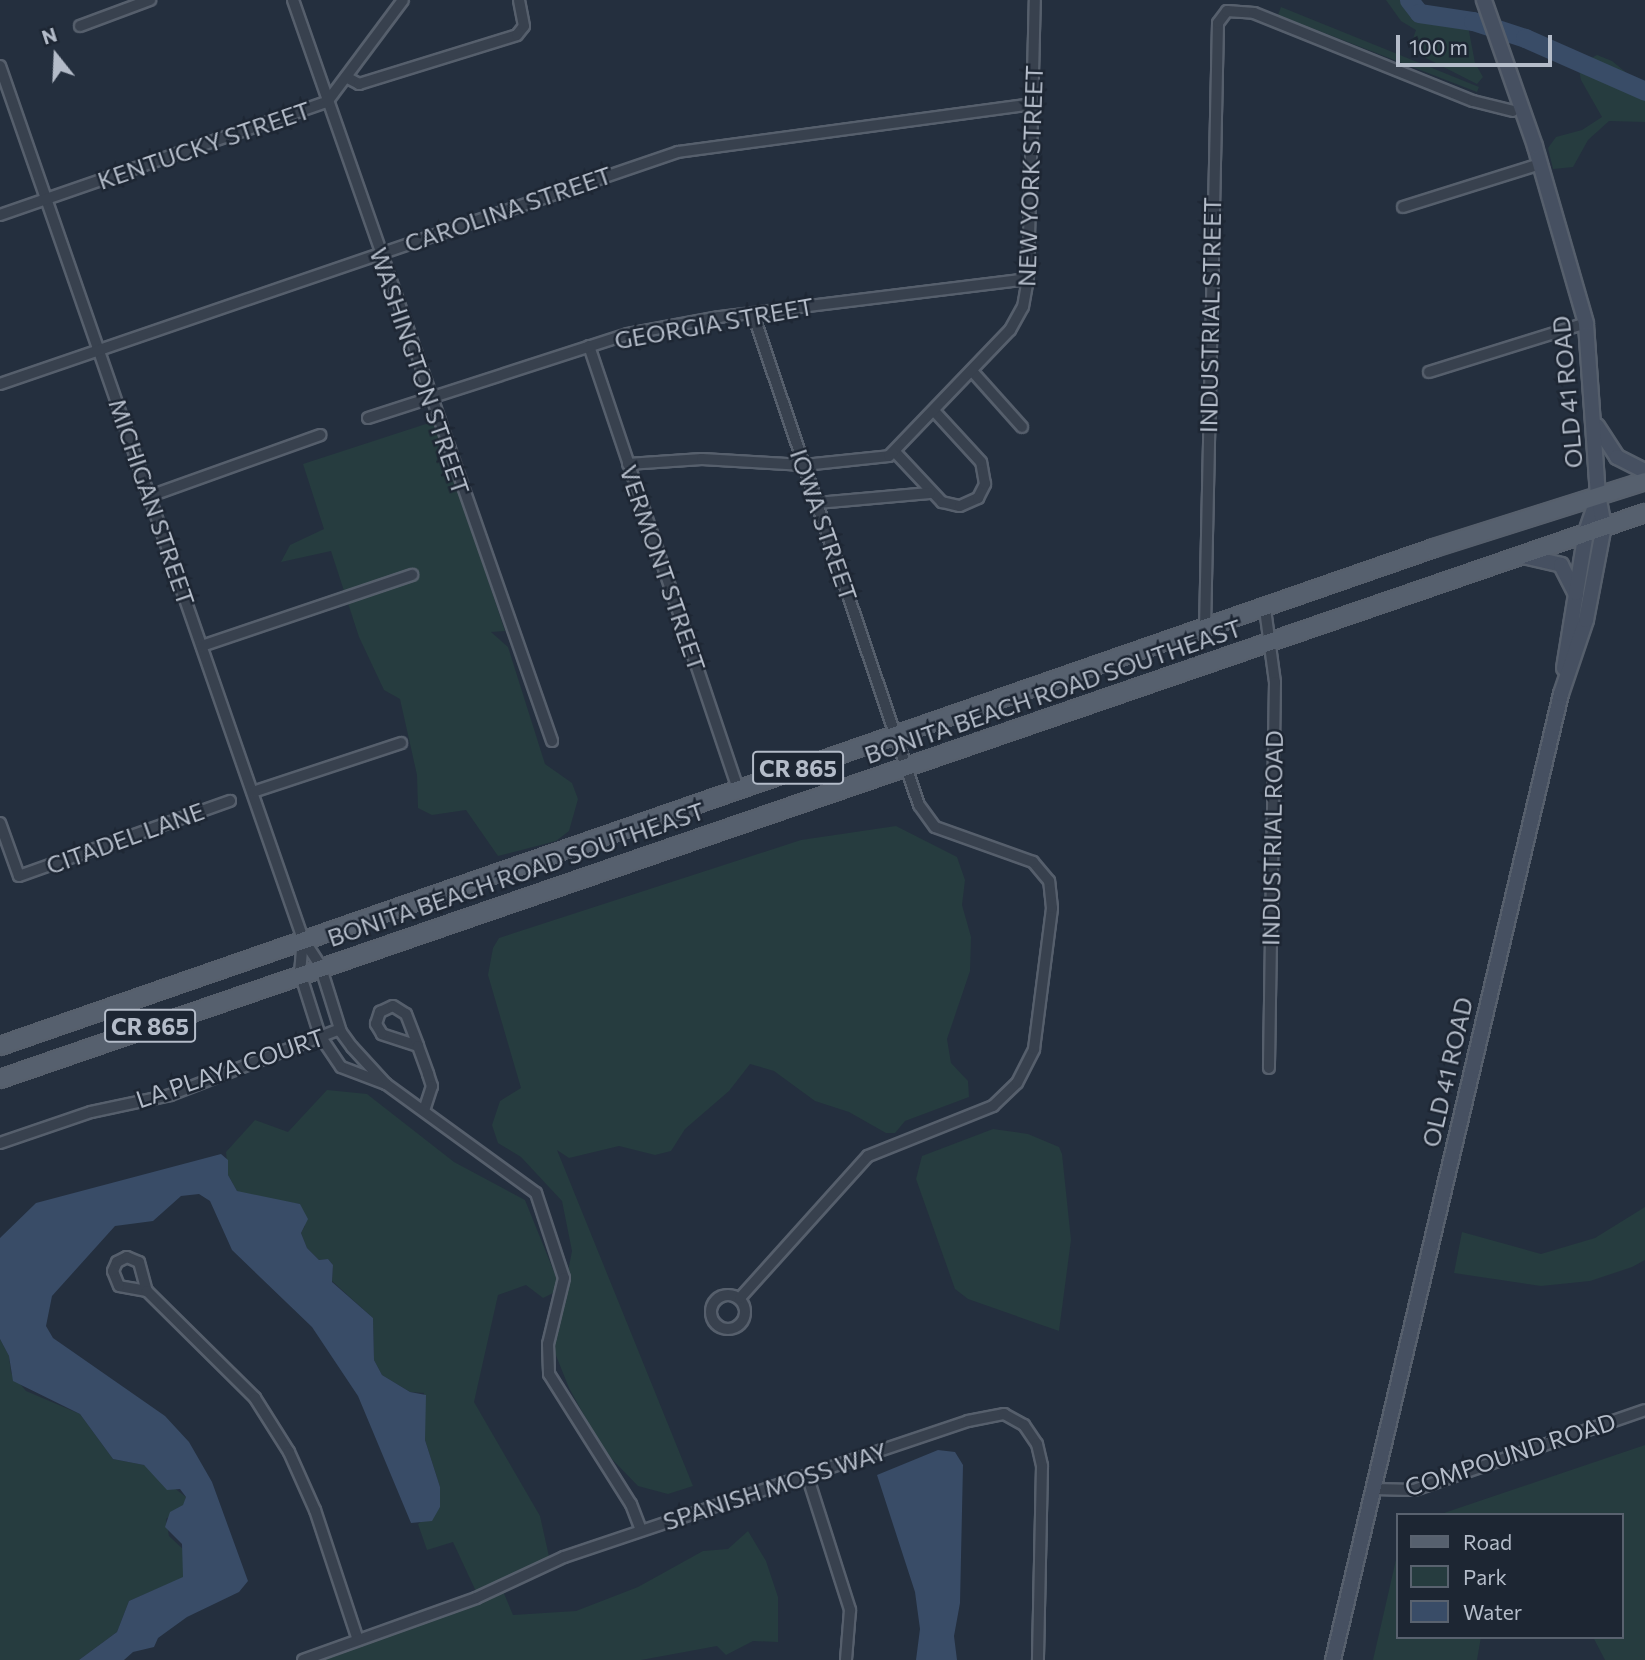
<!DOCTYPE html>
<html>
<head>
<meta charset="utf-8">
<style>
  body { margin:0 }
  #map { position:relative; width:1645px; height:1660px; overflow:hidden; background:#242f3e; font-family:Commissioner,sans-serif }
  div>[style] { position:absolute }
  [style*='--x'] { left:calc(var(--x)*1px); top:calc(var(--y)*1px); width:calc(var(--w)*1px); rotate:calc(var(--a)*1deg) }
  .green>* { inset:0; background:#263c3f }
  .water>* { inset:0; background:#394c67 }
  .river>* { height:19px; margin:-9.5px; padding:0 9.5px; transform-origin:9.5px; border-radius:9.5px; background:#394c67 }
  .roads { filter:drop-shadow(2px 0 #565f6c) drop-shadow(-2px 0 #565f6c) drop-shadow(0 2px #565f6c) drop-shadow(0 -2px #565f6c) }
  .street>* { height:10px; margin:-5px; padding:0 5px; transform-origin:5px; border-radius:5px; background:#38414e }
  .street>.ring { margin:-5px; padding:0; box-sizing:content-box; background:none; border:10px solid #38414e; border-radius:50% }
  .secondary>* { height:14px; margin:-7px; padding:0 7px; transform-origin:7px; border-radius:7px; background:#465061 }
  .primary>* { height:16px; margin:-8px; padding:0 8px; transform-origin:8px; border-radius:8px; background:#56606e }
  span { translate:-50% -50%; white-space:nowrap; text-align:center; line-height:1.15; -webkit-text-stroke:5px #1d2633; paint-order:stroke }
  .shield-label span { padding:2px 5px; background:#1d2633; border:2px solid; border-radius:5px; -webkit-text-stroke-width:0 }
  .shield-label { font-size:23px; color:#b4bcc9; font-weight:700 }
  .street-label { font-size:24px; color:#b4bcc9 }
  .legend { position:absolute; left:1396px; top:1513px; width:228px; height:126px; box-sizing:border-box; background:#1d2633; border:2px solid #59626f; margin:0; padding:9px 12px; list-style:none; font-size:21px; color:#b4bcc9 }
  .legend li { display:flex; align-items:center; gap:14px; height:35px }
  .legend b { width:35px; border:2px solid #59626f }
  .north { position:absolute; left:21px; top:21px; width:70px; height:70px; -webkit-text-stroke:5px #1d2633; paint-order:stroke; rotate:342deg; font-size:19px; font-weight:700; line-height:28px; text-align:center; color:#b4bcc9 }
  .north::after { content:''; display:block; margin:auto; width:24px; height:32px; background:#b4bcc9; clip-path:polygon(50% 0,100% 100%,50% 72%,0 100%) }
  .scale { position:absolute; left:1396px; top:35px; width:156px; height:32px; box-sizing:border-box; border:4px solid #b4bcc9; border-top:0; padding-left:9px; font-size:21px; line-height:24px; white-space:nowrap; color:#b4bcc9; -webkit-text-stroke:5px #1d2633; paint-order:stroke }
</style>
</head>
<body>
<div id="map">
  <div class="green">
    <div style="clip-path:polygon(1386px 0,1404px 0,1424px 18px,1468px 26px,1475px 63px,1483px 77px,1477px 84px,1414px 52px,1410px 47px,1416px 30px,1401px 21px)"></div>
    <div style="clip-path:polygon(1281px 7px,1479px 87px,1477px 92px,1278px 15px)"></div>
    <div style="clip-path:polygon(1597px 55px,1612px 61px,1645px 88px,1645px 122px,1609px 121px,1588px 140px,1573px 167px,1553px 169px,1548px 148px,1556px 137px,1582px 130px,1602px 117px,1581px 80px,1578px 65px)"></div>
    <div style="clip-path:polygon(435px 421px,505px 631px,491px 632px,508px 647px,545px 764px,572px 783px,578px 799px,569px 831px,556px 841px,498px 856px,466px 810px,432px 815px,418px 808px,417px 775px,400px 699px,384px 690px,359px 637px,331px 551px,281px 562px,290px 545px,324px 529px,303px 464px)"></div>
    <div style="clip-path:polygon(896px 826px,957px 857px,965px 880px,962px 905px,971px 937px,970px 971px,947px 1039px,951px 1063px,968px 1081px,969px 1097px,905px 1121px,895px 1133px,886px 1133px,849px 1112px,815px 1101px,774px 1071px,750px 1064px,729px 1091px,685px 1129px,671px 1151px,655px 1155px,619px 1146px,569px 1158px,557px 1150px,693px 1486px,668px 1494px,638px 1486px,604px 1451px,569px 1388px,553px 1348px,572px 1251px,562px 1201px,521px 1157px,498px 1143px,492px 1125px,500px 1101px,521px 1088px,488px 975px,493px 948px,499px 938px,801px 840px)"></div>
    <div style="clip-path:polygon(327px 1090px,367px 1094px,454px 1162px,525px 1200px,561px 1289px,543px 1298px,526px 1285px,498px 1295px,474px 1402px,540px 1516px,550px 1561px,500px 1584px,513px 1615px,576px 1611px,638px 1587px,703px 1551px,728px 1549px,748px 1531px,766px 1561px,778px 1597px,778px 1642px,753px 1641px,726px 1655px,717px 1646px,641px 1660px,319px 1660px,480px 1600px,453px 1542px,427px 1550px,418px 1524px,440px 1507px,440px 1487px,425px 1440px,424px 1393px,410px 1392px,382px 1375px,374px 1360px,373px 1318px,332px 1281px,333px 1265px,328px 1259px,319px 1260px,307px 1248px,301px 1233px,305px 1226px,300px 1204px,248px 1196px,237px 1191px,228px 1175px,226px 1152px,255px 1120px,288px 1132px)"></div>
    <div style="clip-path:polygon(993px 1129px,1028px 1134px,1059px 1147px,1062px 1154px,1071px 1240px,1059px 1331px,968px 1299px,955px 1289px,916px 1179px,922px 1156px)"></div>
    <div style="clip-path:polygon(1645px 1207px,1645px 1260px,1632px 1267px,1590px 1281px,1541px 1286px,1454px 1273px,1462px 1232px,1541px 1254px,1595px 1238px)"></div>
    <div style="clip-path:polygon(0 1339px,9px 1356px,11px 1373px,26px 1391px,80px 1414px,113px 1459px,144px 1465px,186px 1497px,184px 1505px,166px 1519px,169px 1536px,184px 1550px,183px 1578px,129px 1601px,117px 1632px,79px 1660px,0 1660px)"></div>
    <div style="clip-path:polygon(1645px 1445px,1645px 1660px,1605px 1660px,1593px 1637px,1622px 1637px,1622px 1515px,1438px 1515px)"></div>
    <div style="clip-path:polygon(1398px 1551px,1398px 1637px,1481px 1637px,1477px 1660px,1373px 1660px)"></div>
  </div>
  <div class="water">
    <div style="clip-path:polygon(221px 1154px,228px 1160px,228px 1175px,237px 1191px,300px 1204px,308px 1219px,301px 1233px,307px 1248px,319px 1260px,328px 1259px,333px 1265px,332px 1282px,373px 1318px,374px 1360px,382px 1375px,410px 1392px,426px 1395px,425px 1440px,440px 1487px,440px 1507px,432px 1521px,411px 1523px,358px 1396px,312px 1327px,232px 1250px,210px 1201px,199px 1194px,181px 1196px,153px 1221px,115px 1226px,52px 1296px,46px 1326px,53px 1338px,165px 1416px,189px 1442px,212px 1482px,248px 1581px,239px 1592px,187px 1617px,158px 1638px,154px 1647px,133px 1652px,124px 1660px,79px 1660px,117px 1632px,129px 1601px,183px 1577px,182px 1544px,165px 1527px,170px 1512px,183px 1505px,186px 1497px,180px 1489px,167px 1490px,144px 1465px,113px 1459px,80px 1414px,13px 1381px,9px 1356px,0 1339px,0 1238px,36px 1203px)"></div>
    <div style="clip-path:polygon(938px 1450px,955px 1452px,963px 1465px,960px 1603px,954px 1636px,957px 1660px,916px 1660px,920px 1629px,915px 1592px,877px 1475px)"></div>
  </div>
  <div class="river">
    <div style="--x:1409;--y:0;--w:16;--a:52"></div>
    <div style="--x:1419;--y:13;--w:55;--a:8.4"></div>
    <div style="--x:1473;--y:21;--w:55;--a:18.1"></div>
    <div style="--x:1525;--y:38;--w:131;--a:23.8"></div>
  </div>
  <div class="roads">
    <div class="street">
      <div style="--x:293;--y:0;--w:785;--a:70.73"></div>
      <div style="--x:80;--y:26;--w:75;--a:-20.4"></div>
      <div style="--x:0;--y:66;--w:924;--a:70.86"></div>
      <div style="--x:346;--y:77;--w:15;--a:28"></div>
      <div style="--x:359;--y:84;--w:165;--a:-17.2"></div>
      <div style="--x:517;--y:35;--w:11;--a:-52"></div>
      <div style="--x:524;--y:26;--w:26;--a:-101"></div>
      <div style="--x:1403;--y:207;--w:140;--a:-17.4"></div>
      <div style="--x:0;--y:215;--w:346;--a:-19.1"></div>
      <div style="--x:327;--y:102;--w:127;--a:-53.3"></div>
      <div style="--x:589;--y:346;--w:467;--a:71.4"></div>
      <div style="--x:972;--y:371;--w:75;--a:48.2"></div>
      <div style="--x:1429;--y:372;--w:164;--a:-17.3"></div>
      <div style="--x:0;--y:384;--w:717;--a:-18.89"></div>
      <div style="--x:678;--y:152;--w:357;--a:-7.7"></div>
      <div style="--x:368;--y:418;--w:273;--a:-17.9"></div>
      <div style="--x:628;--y:334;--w:93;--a:-10.6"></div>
      <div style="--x:719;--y:317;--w:311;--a:-7"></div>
      <div style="--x:895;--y:452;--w:69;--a:46.8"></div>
      <div style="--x:942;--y:502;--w:18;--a:13"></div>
      <div style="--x:960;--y:506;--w:20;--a:-24"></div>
      <div style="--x:978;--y:498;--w:16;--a:-63"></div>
      <div style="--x:985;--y:484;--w:22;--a:-100"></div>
      <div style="--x:981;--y:462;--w:68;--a:-132.6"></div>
      <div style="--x:628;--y:464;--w:74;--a:-3.9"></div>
      <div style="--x:702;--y:459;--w:102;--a:3.4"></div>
      <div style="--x:804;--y:465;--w:85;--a:-6"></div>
      <div style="--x:889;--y:456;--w:175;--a:-46.2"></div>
      <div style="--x:1010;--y:330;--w:26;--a:-61"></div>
      <div style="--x:1023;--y:307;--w:28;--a:-80"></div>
      <div style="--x:1028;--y:279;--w:279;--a:-88.6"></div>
      <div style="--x:150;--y:496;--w:181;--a:-19.7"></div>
      <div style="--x:817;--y:503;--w:113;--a:-5.1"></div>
      <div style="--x:1265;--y:609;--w:74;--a:82.2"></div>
      <div style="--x:1275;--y:682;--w:386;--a:90.9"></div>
      <div style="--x:1205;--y:629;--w:606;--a:-88.77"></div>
      <div style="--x:1218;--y:23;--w:15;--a:-53"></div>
      <div style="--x:1227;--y:11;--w:27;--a:4"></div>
      <div style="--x:1254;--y:13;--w:236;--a:21.9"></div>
      <div style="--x:1473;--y:101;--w:41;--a:14"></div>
      <div style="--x:202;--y:646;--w:222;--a:-18.7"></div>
      <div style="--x:253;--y:792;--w:156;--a:-18.3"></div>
      <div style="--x:0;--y:823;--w:56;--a:70.3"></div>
      <div style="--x:19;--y:876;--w:224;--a:-19.6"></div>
      <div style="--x:418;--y:1046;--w:38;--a:-162"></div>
      <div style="--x:382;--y:1034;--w:12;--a:-121"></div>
      <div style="--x:376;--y:1024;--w:13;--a:-72"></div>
      <div style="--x:380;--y:1012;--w:14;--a:-25"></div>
      <div style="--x:393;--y:1006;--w:15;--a:32"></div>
      <div style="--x:406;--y:1014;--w:34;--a:69"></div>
      <div style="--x:418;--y:1046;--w:30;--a:70"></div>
      <div style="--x:428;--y:1074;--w:13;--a:72"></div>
      <div style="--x:432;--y:1086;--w:26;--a:108"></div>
      <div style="--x:386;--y:1084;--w:48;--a:-159.3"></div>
      <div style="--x:341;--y:1067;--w:37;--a:-124"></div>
      <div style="--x:320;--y:1036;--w:66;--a:-107.6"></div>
      <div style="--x:300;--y:973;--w:34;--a:-85"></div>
      <div style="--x:303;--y:939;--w:31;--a:57"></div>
      <div style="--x:320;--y:965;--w:70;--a:72.6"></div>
      <div style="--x:341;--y:1032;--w:19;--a:54"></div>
      <div style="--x:352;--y:1047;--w:50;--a:47.4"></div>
      <div style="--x:386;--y:1084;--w:185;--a:36"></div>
      <div style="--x:536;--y:1193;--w:89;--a:71.8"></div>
      <div style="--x:564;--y:1278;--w:68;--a:103.6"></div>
      <div style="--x:548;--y:1344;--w:30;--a:88"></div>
      <div style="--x:549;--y:1374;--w:154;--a:57.8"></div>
      <div style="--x:631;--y:1504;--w:28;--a:69"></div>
      <div style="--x:0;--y:1143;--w:96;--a:-18.8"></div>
      <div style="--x:91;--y:1112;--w:81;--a:-12.1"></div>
      <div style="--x:170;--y:1095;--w:182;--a:-21.2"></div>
      <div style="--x:147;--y:1291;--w:28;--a:-170"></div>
      <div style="--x:119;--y:1286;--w:16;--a:-112"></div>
      <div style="--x:113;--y:1271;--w:10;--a:-66"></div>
      <div style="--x:117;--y:1262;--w:11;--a:-27"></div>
      <div style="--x:127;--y:1257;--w:13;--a:23"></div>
      <div style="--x:139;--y:1262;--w:30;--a:75"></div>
      <div style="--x:147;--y:1291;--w:152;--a:44.7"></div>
      <div style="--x:255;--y:1398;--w:64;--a:57.8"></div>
      <div style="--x:289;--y:1452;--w:64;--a:65.9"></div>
      <div style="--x:315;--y:1510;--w:137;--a:71.7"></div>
      <div class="ring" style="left:711px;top:1295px;width:24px;height:24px"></div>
      <div style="--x:740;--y:1298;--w:191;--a:-48"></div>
      <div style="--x:868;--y:1156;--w:135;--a:-21.8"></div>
      <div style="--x:993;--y:1106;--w:33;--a:-44"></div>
      <div style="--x:1017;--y:1083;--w:38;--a:-63"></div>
      <div style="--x:1034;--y:1049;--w:142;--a:-82.7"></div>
      <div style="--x:1052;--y:908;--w:27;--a:-96"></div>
      <div style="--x:1049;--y:881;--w:25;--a:-130"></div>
      <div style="--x:1033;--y:862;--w:104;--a:-160.3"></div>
      <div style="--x:935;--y:827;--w:27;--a:-126"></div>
      <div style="--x:919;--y:805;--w:518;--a:-108.68"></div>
      <div style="--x:808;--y:1478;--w:139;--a:72.3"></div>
      <div style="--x:850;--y:1610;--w:50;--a:94.6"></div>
      <div style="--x:1374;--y:1489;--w:40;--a:1.4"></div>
      <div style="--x:1414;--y:1490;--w:244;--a:-19.1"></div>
      <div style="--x:303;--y:1660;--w:184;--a:-19.7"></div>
      <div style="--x:476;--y:1598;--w:97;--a:-25"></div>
      <div style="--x:564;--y:1557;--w:426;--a:-18.6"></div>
      <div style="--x:968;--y:1421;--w:37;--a:-11"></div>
      <div style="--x:1004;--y:1414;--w:23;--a:29"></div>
      <div style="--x:1024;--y:1425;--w:23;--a:56"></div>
      <div style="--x:1037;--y:1444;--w:23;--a:77"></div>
      <div style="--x:1042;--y:1466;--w:194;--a:91.2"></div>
    </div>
    <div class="secondary">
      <div style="--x:1597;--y:426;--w:37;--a:57"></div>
      <div style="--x:1617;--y:457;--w:31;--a:27"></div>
      <div style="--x:1523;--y:556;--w:39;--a:13"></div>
      <div style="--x:1561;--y:565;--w:33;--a:63"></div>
      <div style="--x:1576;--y:594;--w:75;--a:99.2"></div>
      <div style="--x:1576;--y:593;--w:62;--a:-80.7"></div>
      <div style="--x:1586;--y:532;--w:37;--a:-71"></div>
      <div style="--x:1333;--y:1660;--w:993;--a:-76.72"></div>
      <div style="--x:1561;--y:694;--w:78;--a:-71.3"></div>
      <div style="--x:1586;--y:620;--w:96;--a:-79.2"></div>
      <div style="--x:1604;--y:526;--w:31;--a:-101"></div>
      <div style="--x:1598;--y:496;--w:173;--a:-94"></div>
      <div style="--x:1586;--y:323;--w:184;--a:-106.1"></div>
      <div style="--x:1535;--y:146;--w:155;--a:-109.3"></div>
    </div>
    <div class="primary">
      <div style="--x:0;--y:1046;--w:1518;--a:-19.15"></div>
      <div style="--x:1434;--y:548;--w:221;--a:-17.6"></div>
      <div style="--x:0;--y:1079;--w:1740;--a:-18.99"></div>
    </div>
  </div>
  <div class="shield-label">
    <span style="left:798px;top:768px">CR 865</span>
    <span style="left:150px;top:1026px">CR 865</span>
  </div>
  <div class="street-label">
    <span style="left:204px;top:145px;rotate:-19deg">KENTUCKY STREET</span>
    <span style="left:1030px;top:176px;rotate:-88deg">NEW YORK STREET</span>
    <span style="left:508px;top:209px;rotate:-19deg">CAROLINA STREET</span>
    <span style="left:1210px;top:315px;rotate:-89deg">INDUSTRIAL STREET</span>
    <span style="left:714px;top:323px;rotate:-10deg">GEORGIA STREET</span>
    <span style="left:420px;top:371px;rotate:71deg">WASHINGTON STREET</span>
    <span style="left:1567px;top:392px;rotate:-95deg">OLD 41 ROAD</span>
    <span style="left:152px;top:502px;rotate:71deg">MICHIGAN STREET</span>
    <span style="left:824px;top:525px;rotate:71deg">IOWA STREET</span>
    <span style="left:663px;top:568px;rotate:71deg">VERMONT STREET</span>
    <span style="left:1053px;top:691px;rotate:-19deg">BONITA BEACH ROAD SOUTHEAST</span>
    <span style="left:125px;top:838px;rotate:-20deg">CITADEL LANE</span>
    <span style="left:1272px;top:838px;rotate:-89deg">INDUSTRIAL ROAD</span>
    <span style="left:516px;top:874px;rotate:-19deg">BONITA BEACH ROAD SOUTHEAST</span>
    <span style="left:230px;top:1068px;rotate:-19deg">LA PLAYA COURT</span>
    <span style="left:1447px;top:1072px;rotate:-77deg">OLD 41 ROAD</span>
    <span style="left:1510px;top:1454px;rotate:-18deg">COMPOUND ROAD</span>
    <span style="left:775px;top:1486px;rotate:-18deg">SPANISH MOSS WAY</span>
  </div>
  <ul class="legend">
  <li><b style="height:9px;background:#56606e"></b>Road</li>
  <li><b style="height:19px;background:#263c3f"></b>Park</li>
  <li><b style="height:19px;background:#394c67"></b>Water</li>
  </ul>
  <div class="north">N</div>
  <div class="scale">100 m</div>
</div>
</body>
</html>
